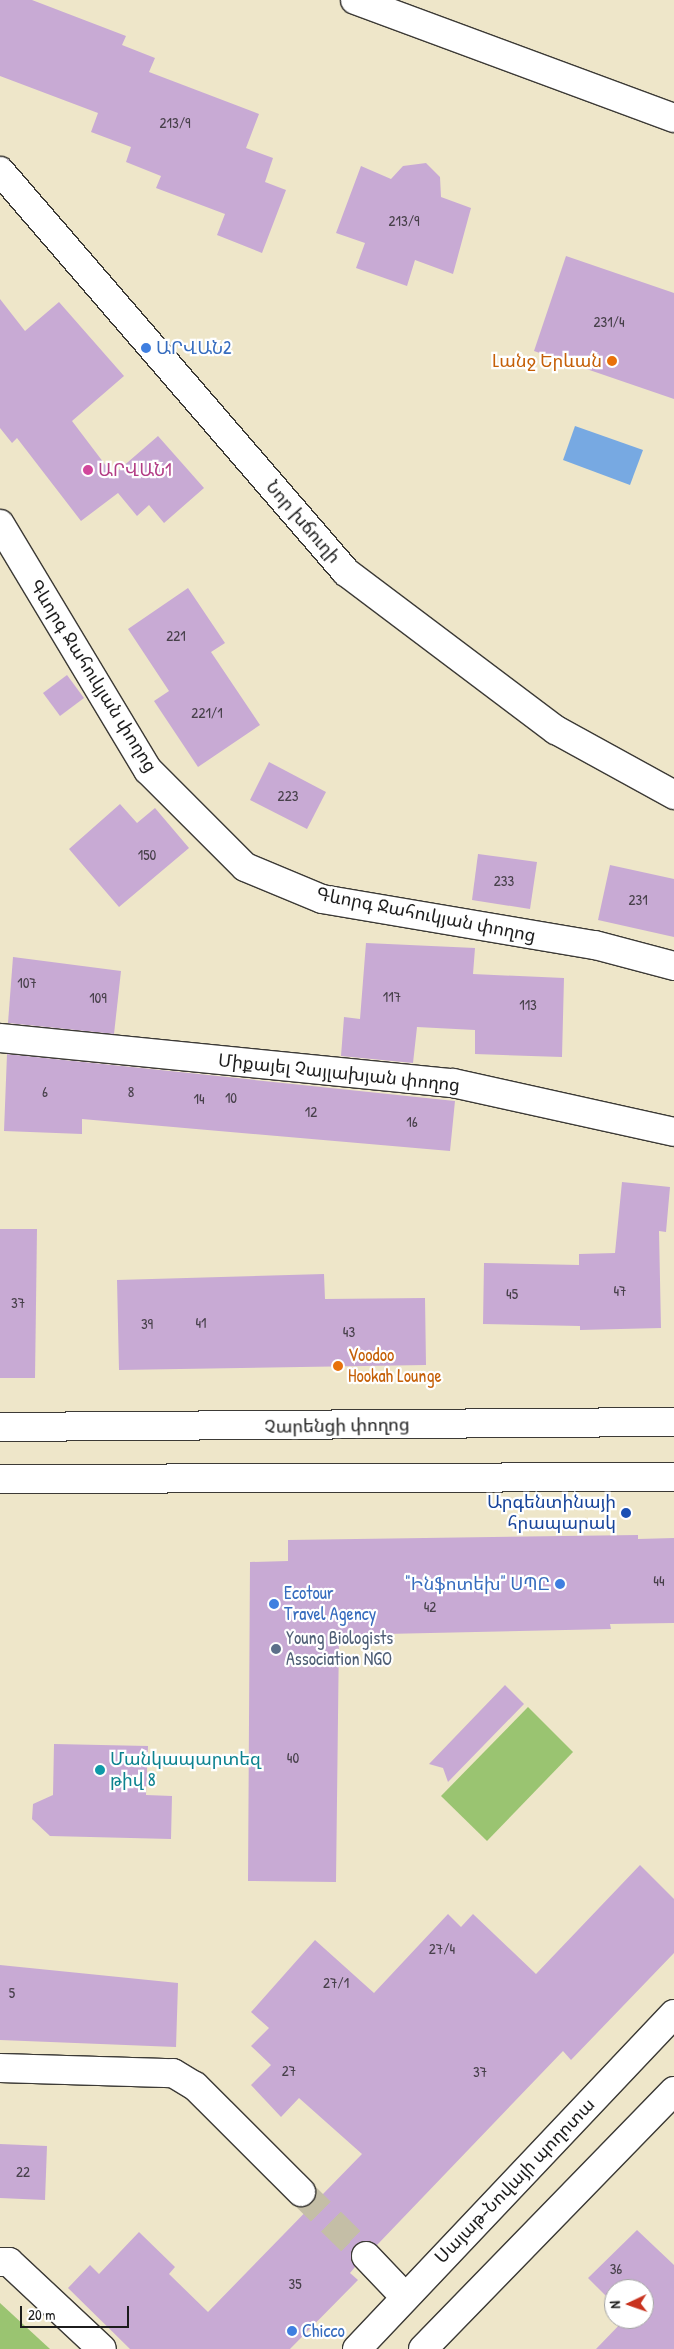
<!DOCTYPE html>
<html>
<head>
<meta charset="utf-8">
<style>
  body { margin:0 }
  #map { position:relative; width:674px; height:2349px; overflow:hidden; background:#eee6c9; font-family:"Patrick Hand","Noto Sans Armenian",sans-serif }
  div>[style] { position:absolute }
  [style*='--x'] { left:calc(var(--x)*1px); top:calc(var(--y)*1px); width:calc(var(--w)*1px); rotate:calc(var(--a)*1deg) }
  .green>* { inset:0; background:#9ac471 }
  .water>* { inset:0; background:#77a9e2 }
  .building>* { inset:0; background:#c8aad4 }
  .street-tunnel>* { height:28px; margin-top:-14px; transform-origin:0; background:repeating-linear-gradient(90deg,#c4bea6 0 28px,transparent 0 42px) }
  .roads { filter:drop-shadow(1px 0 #3c3a36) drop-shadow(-1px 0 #3c3a36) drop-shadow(0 1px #3c3a36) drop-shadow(0 -1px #3c3a36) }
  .street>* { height:28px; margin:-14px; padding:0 14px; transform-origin:14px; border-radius:14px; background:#fff }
  .secondary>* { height:28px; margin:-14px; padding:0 14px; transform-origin:14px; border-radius:14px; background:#fff }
  .primary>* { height:28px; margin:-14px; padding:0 14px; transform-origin:14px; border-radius:14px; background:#fff }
  .dots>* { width:14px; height:14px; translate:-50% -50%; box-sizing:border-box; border:2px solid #fff; border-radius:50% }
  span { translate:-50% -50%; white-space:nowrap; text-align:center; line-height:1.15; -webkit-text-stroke:4.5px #fff; paint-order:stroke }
  .number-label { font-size:15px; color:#47404a }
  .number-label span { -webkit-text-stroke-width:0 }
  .shop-label { font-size:18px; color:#366cbe }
  .left { translate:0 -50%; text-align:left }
  .right { translate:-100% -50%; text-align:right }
  .food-label { font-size:18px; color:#c56008 }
  .hotel-label { font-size:18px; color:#b23c85 }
  .street-label { font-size:18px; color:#1c1c1c }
  .transit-label { font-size:18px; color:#164399 }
  .service-label { font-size:18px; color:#4e5e75 }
  .culture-label { font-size:18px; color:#0d838f }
  .north { position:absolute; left:604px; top:2279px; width:50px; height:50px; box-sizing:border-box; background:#fff; border:1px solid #a4a4a4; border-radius:50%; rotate:267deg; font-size:14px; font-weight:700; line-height:20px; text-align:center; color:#1c1c1c }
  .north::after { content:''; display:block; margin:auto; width:18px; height:22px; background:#c8321e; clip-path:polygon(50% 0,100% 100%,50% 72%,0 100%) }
  .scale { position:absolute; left:20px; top:2306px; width:109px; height:22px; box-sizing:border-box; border:2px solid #1c1c1c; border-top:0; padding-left:6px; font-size:15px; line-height:18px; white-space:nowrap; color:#1c1c1c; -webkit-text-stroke:4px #fff; paint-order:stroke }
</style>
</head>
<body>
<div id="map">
  <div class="green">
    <div style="clip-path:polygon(528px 1707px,573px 1752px,487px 1841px,441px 1796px)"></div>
    <div style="clip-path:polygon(0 2303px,50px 2349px,0 2349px)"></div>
  </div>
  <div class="water">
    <div style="clip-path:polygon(575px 426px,643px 450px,630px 485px,563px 460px)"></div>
  </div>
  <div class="building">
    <div style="clip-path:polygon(0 0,32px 0,126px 36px,122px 45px,155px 58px,149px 72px,259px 114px,246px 148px,273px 158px,265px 182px,286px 190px,262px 253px,217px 235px,225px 214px,156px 188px,161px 176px,126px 162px,131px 147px,91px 132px,98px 113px,0 76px)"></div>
    <div style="clip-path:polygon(426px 163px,440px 177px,441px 197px,471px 208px,453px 274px,415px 260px,407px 286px,356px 268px,365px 243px,336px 233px,361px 166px,391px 179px,403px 166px)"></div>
    <div style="clip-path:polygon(566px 256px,674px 293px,674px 399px,534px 351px)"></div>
    <div style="clip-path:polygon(0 299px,25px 331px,59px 302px,124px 376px,72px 421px,113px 475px,158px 436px,204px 488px,164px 523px,149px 505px,137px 516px,118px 493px,81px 521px,17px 438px,12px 443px,0 428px)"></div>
    <div style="clip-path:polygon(188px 588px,225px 643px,211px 652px,260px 725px,198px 767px,154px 701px,169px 691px,128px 629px)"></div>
    <div style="clip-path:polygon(67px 675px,84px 698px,60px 716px,43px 693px)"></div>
    <div style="clip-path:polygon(269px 762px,326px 792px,307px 829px,250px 800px)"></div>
    <div style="clip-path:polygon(120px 804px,137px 823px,155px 808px,189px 848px,119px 907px,69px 849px)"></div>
    <div style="clip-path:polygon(478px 854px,537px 862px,530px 909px,472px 900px)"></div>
    <div style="clip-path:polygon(610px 865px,674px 879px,674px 937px,598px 920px)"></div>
    <div style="clip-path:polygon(366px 943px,475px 948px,473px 974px,564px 978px,562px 1057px,475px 1054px,475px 1030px,417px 1027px,413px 1063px,341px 1056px,344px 1017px,360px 1019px)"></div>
    <div style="clip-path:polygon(13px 957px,121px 971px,114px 1034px,8px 1023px)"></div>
    <div style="clip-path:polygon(7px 1054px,455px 1101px,450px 1151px,82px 1119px,82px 1134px,4px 1131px)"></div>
    <div style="clip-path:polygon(622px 1182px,670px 1187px,666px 1232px,659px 1231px,661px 1328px,580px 1330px,580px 1326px,483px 1324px,484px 1263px,579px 1265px,579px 1254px,615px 1253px)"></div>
    <div style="clip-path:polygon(0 1229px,37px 1229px,35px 1378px,0 1378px)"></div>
    <div style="clip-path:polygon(324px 1274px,325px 1299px,425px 1298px,426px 1365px,119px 1370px,117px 1280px)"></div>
    <div style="clip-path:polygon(638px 1535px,638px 1539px,674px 1538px,674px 1623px,610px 1624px,611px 1629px,339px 1635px,336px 1882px,248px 1881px,250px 1562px,288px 1561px,288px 1540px)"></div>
    <div style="clip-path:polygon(505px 1685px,524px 1704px,448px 1782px,443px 1768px,429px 1764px)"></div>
    <div style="clip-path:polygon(54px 1744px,148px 1746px,146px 1795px,172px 1796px,171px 1839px,50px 1836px,32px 1819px,33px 1804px,53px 1795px)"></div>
    <div style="clip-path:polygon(640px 1865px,674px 1899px,674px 1953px,571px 2060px,563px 2051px,377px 2245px,363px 2241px,355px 2245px,351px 2259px,355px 2267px,350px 2273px,358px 2280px,290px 2349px,130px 2349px,68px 2288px,90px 2265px,99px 2274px,139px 2232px,175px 2267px,169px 2274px,208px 2312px,362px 2154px,299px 2098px,281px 2117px,251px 2085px,271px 2065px,251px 2046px,269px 2028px,251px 2012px,315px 1940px,374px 1993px,448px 1914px,461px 1927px,473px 1914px,536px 1974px)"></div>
    <div style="clip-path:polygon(0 1965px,178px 1983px,176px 2047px,0 2040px)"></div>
    <div style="clip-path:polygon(0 2144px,47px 2146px,45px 2200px,0 2198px)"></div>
    <div style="clip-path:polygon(637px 2230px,674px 2265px,674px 2349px,596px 2349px,625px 2319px,644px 2319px,644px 2289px,614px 2289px,614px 2304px,588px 2278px)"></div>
  </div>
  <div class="street-tunnel">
    <div style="--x:301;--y:2192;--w:91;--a:44.6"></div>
  </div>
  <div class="roads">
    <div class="street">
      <div style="--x:0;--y:524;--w:287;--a:59"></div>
      <div style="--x:148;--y:770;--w:137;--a:45"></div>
      <div style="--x:245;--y:867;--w:83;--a:22.6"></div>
      <div style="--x:322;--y:899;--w:277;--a:9.6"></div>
      <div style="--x:595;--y:945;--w:82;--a:14.9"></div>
      <div style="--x:0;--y:1038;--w:455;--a:5.7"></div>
      <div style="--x:453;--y:1083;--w:226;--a:12.5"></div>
      <div style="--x:0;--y:2068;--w:173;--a:1.7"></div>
      <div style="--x:173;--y:2073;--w:26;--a:31"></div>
      <div style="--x:195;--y:2086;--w:150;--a:45"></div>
      <div style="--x:366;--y:2256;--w:57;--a:46.4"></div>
      <div style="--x:0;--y:2262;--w:9;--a:0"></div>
      <div style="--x:9;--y:2262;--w:127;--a:43.1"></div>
    </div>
    <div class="secondary">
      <div style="--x:355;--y:0;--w:340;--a:20.3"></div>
      <div style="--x:0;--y:171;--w:530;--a:49.21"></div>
      <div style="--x:346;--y:572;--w:263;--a:37"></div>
      <div style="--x:556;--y:730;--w:135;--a:28.8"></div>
    </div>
    <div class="primary">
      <div style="--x:0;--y:1427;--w:674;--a:-0.43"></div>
      <div style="--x:0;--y:1479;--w:674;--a:-0.17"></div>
      <div style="--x:357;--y:2349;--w:461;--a:-46.6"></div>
      <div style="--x:423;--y:2349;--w:360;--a:-45.8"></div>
    </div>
  </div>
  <div class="dots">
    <div style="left:146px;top:348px;background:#3f7fe0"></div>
    <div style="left:612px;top:361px;background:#e8710a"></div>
    <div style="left:88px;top:470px;background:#d1479c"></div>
    <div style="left:338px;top:1366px;background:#e8710a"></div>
    <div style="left:626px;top:1513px;background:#1a4fb4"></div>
    <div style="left:560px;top:1584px;background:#3f7fe0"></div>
    <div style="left:274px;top:1604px;background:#3f7fe0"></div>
    <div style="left:276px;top:1649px;background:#5c6f8a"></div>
    <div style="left:100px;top:1770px;background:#0f9aa8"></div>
    <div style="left:292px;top:2331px;background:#3f7fe0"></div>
  </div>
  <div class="number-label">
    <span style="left:175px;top:123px">213/9</span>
    <span style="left:404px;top:221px">213/9</span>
    <span style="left:609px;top:322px">231/4</span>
    <span style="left:176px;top:636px">221</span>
    <span style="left:207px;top:713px">221/1</span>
    <span style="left:288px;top:796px">223</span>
    <span style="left:147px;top:855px">150</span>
    <span style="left:504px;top:881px">233</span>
    <span style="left:638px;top:900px">231</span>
    <span style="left:27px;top:983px">107</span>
    <span style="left:392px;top:997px">117</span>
    <span style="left:98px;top:998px">109</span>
    <span style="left:528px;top:1005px">113</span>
    <span style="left:45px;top:1092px">6</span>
    <span style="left:131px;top:1092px">8</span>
    <span style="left:231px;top:1098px">10</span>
    <span style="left:199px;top:1099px">14</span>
    <span style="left:311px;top:1112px">12</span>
    <span style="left:412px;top:1122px">16</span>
    <span style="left:620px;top:1291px">47</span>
    <span style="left:512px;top:1294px">45</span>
    <span style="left:18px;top:1303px">37</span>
    <span style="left:201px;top:1323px">41</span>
    <span style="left:147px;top:1324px">39</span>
    <span style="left:349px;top:1332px">43</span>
    <span style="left:659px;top:1581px">44</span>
    <span style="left:430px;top:1607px">42</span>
    <span style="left:293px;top:1758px">40</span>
    <span style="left:442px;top:1949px">27/4</span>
    <span style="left:336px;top:1983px">27/1</span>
    <span style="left:12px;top:1993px">5</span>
    <span style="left:289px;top:2071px">27</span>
    <span style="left:480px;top:2072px">37</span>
    <span style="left:23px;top:2172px">22</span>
    <span style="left:616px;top:2269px">36</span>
    <span style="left:295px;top:2284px">35</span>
  </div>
  <div class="shop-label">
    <span class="left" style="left:156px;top:348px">ԱՐՎԱՆ2</span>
    <span class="right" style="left:550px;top:1584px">"Ինֆոտեխ" ՍՊԸ</span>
    <span class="left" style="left:284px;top:1604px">Ecotour<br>Travel Agency</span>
    <span class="left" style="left:302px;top:2331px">Chicco</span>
  </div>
  <div class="food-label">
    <span class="right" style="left:602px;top:361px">Լանջ Երևան</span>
    <span class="left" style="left:348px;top:1366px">Voodoo<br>Hookah Lounge</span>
  </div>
  <div class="hotel-label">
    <span class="left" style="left:98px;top:470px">ԱՐՎԱՆ1</span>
  </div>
  <div class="street-label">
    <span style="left:303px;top:522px;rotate:49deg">Նոր խճուղի</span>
    <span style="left:93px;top:676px;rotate:58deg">Գևորգ Ջահուկյան փողոց</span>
    <span style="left:426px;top:915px;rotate:11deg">Գևորգ Ջահուկյան փողոց</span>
    <span style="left:339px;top:1073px;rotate:6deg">Միքայել Չայլախյան փողոց</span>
    <span style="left:337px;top:1426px;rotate:-1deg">Չարենցի փողոց</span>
    <span style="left:515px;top:2181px;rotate:-46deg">Սայաթ-Նովայի պողոտա</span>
  </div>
  <div class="transit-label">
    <span class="right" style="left:616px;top:1513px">Արգենտինայի<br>հրապարակ</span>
  </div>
  <div class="service-label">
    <span class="left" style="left:286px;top:1649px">Young Biologists<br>Association NGO</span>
  </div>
  <div class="culture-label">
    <span class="left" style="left:110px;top:1770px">Մանկապարտեզ<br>թիվ 8</span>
  </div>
  <div class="north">N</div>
  <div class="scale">20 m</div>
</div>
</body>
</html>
